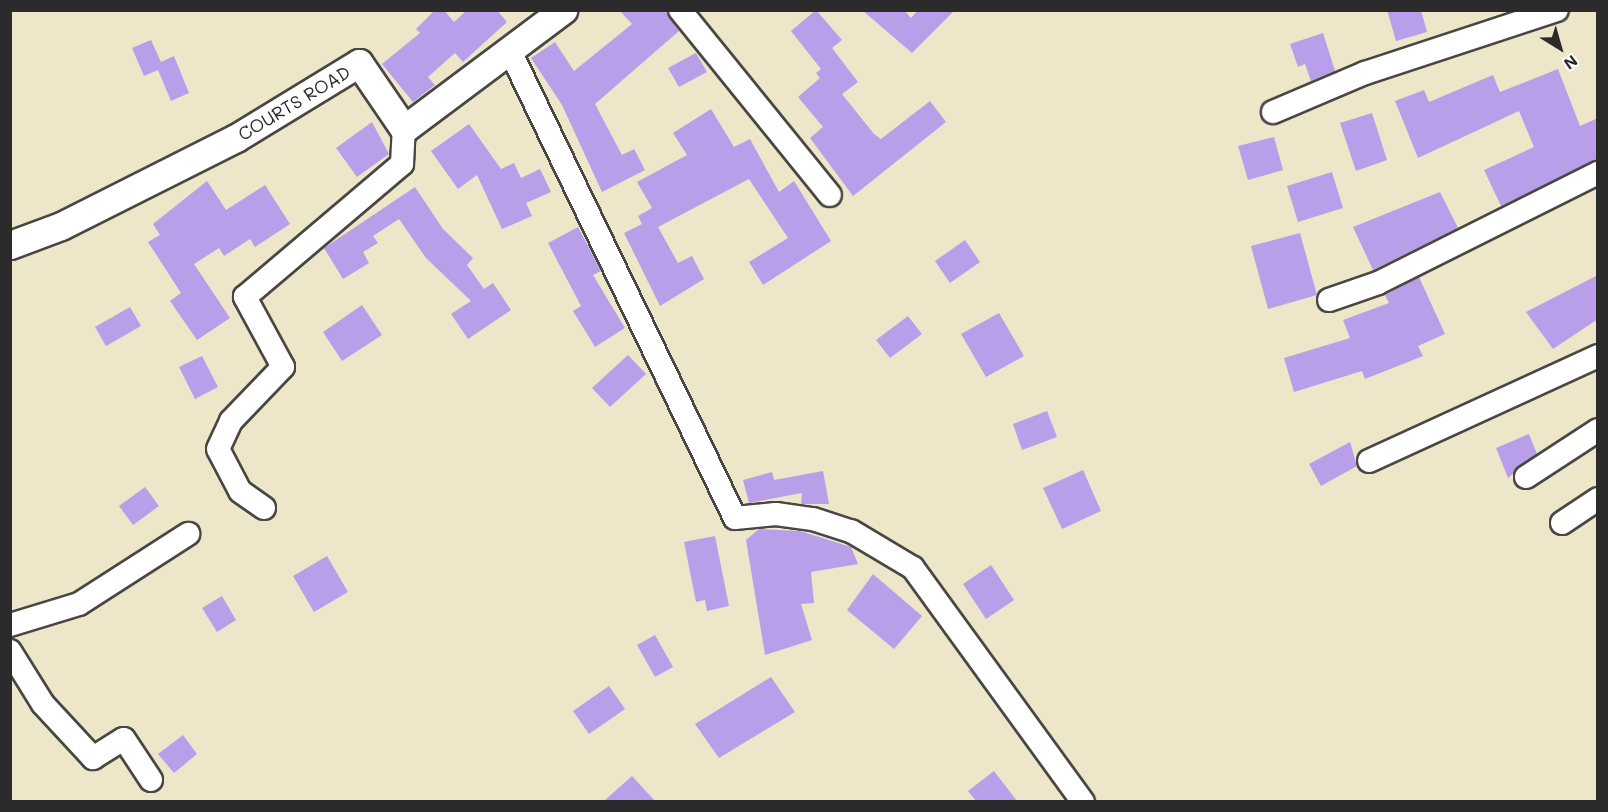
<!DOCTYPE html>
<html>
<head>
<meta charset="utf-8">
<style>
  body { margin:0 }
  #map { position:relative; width:1608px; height:812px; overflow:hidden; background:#ede6c9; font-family:Mali,sans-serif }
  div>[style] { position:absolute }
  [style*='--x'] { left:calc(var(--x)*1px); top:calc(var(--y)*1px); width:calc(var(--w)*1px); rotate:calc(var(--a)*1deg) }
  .building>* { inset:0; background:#b99fea }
  .roads { filter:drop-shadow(2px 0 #484743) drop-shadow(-2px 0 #484743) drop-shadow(0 2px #484743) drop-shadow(0 -2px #484743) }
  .minor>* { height:22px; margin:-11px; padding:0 11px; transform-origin:11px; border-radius:11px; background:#fff }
  .tertiary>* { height:27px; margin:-13.5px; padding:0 13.5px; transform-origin:13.5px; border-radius:13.5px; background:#fff }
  span { translate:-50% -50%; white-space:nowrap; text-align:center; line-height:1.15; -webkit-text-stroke:5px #fff; paint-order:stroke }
  .street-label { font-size:18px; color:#2b2b2b }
  .frame { position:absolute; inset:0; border:12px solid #2b2b2b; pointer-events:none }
  .north { position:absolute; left:1530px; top:18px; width:60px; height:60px; -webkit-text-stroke:4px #fff; paint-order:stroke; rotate:143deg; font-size:16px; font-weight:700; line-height:24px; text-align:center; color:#2b2b2b }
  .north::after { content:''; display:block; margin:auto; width:21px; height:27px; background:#2b2b2b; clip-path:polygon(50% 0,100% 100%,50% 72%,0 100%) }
</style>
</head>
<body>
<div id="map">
  <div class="building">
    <div style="clip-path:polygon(435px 10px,444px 10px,454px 22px,467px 10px,497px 10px,507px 22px,463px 62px,455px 53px,428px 77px,435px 85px,413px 102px,382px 64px,420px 33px,416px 29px)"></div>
    <div style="clip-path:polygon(619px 10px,664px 10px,679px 31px,595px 104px,622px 155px,634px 149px,645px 170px,602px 192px,562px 105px,531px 58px,555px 42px,574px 71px,632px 24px)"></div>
    <div style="clip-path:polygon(816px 10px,842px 40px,832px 48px,858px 82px,842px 94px,874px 134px,881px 139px,930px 101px,946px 122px,853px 196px,810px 138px,823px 127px,798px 97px,820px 78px,816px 73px,821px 69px,791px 31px)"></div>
    <div style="clip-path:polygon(862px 10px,904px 10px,911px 18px,918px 10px,955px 10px,912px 53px)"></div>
    <div style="clip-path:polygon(1387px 10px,1421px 10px,1427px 32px,1396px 41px)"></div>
    <div style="clip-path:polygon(1323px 33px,1335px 71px,1311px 81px,1305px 64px,1298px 67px,1290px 44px)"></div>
    <div style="clip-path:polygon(151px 40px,161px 62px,174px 56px,189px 93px,171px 101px,158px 70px,144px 76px,132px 48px)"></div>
    <div style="clip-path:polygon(696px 53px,707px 72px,679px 87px,668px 68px)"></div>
    <div style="clip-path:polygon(1558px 69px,1580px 126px,1598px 118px,1598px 160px,1501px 206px,1484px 170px,1534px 147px,1519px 111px,1418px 158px,1395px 101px,1424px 90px,1429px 102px,1493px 75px,1500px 92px)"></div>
    <div style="clip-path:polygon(711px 109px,734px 147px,750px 139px,779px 192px,794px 181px,831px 241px,763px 285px,749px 262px,788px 238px,749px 179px,658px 227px,678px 263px,692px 256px,704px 279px,660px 306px,624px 233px,642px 224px,638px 216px,652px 208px,637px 182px,687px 155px,673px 133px)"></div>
    <div style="clip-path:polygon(1372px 113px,1387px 160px,1356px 171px,1340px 123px)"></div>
    <div style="clip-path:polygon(372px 122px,389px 154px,357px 177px,336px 148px)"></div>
    <div style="clip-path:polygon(469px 124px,501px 169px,514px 163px,521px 178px,540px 169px,551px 192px,526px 203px,532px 216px,502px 229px,477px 175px,458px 189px,431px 151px)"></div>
    <div style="clip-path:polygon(1274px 137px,1283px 170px,1248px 180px,1238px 146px)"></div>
    <div style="clip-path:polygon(1332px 172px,1343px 208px,1298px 222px,1287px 186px)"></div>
    <div style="clip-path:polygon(207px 181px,226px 210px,265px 185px,290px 224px,255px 247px,250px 239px,224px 256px,219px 248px,194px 264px,230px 318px,197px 340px,170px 301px,181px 293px,148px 242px,160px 235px,153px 224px)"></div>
    <div style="clip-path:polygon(415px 187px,443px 229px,473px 258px,467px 265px,484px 289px,493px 283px,511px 310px,468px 339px,451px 314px,471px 301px,426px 258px,399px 219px,373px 236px,378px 243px,363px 252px,369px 263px,343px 279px,324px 248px)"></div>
    <div style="clip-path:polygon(1440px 192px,1458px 228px,1373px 270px,1353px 227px)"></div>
    <div style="clip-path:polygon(578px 227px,601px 271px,593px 275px,625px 328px,595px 347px,573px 311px,581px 306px,548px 243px)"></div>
    <div style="clip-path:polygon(1300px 233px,1317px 295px,1268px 309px,1251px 246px)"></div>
    <div style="clip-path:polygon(965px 240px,980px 262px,950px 283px,935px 261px)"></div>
    <div style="clip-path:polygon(1598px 275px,1598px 319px,1553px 349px,1526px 312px)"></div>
    <div style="clip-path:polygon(1419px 277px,1445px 334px,1418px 346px,1423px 356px,1365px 379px,1362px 371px,1294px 392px,1284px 358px,1350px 338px,1343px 320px,1389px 303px,1385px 295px)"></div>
    <div style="clip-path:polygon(362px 305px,382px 335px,342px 361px,323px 332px)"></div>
    <div style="clip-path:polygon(130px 307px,141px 326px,106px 346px,95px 327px)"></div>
    <div style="clip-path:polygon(999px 313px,1024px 356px,986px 377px,961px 334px)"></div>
    <div style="clip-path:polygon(908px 316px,922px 334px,890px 358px,876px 340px)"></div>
    <div style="clip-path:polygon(628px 355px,646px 374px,610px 407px,592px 388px)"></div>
    <div style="clip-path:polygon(202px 356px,218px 387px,195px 399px,179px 367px)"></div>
    <div style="clip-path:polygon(1047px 411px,1057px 437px,1022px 450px,1013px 424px)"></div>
    <div style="clip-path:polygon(1529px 434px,1537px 454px,1508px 478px,1496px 448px)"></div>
    <div style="clip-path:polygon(1350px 442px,1357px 466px,1321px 486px,1309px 464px)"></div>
    <div style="clip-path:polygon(1083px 470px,1101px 511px,1062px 529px,1043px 488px)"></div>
    <div style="clip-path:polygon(823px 471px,829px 504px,801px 504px,802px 493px,749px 503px,743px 480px,772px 472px,774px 480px)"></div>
    <div style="clip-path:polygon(145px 487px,159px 506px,133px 525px,119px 506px)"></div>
    <div style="clip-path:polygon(759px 529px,800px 531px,851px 547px,858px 564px,811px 572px,814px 603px,801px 604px,812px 640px,765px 655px,746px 540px)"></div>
    <div style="clip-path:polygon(715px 536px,729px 606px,707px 611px,705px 600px,696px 602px,684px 542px)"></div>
    <div style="clip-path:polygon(327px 556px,348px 592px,314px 612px,293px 576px)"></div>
    <div style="clip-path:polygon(991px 565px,1014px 600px,986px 619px,963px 584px)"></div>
    <div style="clip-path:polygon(873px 574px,922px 616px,894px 649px,847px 610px)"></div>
    <div style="clip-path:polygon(222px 596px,236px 620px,217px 632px,202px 608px)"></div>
    <div style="clip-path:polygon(655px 635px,673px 667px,655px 677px,637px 645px)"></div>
    <div style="clip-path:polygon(771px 677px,795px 712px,719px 758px,695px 724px)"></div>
    <div style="clip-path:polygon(609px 686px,625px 709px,589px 734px,573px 711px)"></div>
    <div style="clip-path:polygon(183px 735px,197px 754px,174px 773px,158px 754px)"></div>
    <div style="clip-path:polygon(994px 771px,1017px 801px,976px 801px,968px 791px)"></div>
    <div style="clip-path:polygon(632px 776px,655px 801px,604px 801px)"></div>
  </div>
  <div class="roads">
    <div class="minor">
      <div style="--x:680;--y:10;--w:238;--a:51"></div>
      <div style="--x:510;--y:51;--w:518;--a:64.28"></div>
      <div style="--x:735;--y:518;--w:41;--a:-5.6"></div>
      <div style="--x:776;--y:514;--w:37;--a:8"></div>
      <div style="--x:813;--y:519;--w:40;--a:18"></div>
      <div style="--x:851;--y:531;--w:72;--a:30.8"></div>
      <div style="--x:913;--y:568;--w:289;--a:54"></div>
      <div style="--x:1273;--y:112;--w:100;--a:-23"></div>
      <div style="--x:1365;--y:73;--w:202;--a:-18.2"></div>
      <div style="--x:1329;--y:300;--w:52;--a:-19.1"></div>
      <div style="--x:1378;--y:283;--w:246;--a:-26.6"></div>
      <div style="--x:1369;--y:461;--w:252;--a:-24.6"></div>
      <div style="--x:1526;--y:477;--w:86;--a:-33.1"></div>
      <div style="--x:264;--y:508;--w:29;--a:-145"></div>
      <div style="--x:240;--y:491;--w:47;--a:-117.6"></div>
      <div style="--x:218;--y:449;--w:31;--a:-65"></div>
      <div style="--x:231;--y:421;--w:75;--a:-46.1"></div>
      <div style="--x:283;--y:367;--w:80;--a:-118.5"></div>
      <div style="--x:245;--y:297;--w:206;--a:-40.3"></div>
      <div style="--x:402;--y:164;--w:35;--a:-87"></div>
      <div style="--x:1562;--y:523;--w:43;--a:-33.7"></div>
      <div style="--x:10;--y:625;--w:72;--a:-16.9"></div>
      <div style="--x:79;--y:604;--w:130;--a:-32.7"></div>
      <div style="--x:10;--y:651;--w:62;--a:58.1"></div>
      <div style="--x:43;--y:704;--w:74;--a:47.2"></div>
      <div style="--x:93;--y:758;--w:36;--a:-32"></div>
      <div style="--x:124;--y:739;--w:49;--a:56.6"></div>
    </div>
    <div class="tertiary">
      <div style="--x:10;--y:245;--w:54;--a:-20.4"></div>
      <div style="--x:61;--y:226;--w:196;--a:-26.7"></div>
      <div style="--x:236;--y:138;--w:144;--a:-31.4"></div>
      <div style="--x:359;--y:63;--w:80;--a:55.7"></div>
      <div style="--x:404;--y:129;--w:199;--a:-36.8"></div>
    </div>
  </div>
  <div class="street-label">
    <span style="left:294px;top:103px;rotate:-31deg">COURTS ROAD</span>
  </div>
  <div class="frame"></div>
  <div class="north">N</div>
</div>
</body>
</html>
